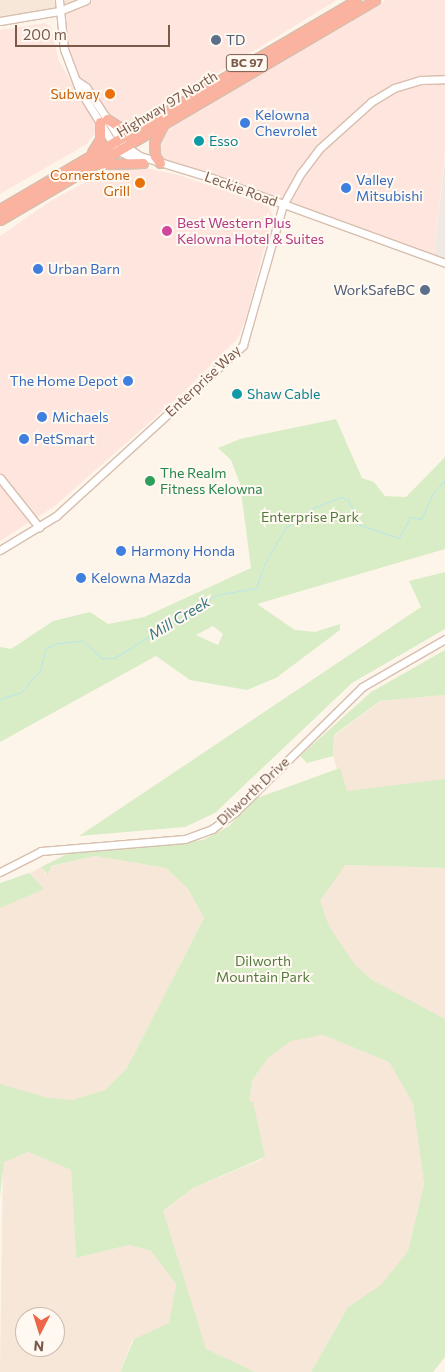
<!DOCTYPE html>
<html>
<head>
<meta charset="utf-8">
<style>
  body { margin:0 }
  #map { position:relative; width:445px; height:1372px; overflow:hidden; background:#fef5ea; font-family:Commissioner,sans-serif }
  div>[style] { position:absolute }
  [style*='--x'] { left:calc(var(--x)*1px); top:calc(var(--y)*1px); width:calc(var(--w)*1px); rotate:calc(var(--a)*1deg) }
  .residential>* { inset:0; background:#f6e7d8 }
  .commercial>* { inset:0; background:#fee6de }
  .industrial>* { inset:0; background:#efe8e3 }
  .green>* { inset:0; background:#d8edc6 }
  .stream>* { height:1px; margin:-0.5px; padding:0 0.5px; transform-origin:0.5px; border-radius:0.5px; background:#bce5ea }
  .roads { filter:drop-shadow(1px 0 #d7bead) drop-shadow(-1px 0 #d7bead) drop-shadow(0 1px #d7bead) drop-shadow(0 -1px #d7bead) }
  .secondary>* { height:7px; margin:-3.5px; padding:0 3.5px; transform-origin:3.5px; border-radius:3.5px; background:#fff }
  .highway>* { height:9px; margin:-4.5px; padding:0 4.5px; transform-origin:4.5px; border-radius:4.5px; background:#fbb29e }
  .dots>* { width:14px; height:14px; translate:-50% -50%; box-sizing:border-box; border:2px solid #fff9f2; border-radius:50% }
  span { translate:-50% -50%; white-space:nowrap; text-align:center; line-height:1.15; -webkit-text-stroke:4px #fff9f2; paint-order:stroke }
  .shield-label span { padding:1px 4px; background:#fff9f2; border:1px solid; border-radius:4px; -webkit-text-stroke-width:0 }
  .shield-label { font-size:12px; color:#7b5a4a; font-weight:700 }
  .service-label { font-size:14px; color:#4e5e75 }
  .left { translate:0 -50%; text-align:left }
  .right { translate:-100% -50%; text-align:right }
  .food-label { font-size:14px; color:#c56008 }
  .street-label { font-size:14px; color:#7b5a4a }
  .shop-label { font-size:14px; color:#366cbe }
  .culture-label { font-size:14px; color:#0d838f }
  .hotel-label { font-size:14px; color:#b23c85 }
  .leisure-label { font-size:14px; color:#27864d }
  .park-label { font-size:14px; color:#537b3e }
  .water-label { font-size:15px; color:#3c7881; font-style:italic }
  .north { position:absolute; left:15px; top:1307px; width:50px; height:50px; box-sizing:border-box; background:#fff9f2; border:1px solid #cab9af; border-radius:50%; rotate:185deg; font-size:14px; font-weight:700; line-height:20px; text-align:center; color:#7b5a4a }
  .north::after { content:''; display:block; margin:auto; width:18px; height:22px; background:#ee6649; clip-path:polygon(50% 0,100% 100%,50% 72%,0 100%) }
  .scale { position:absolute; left:15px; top:25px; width:155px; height:22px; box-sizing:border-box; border:2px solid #7b5a4a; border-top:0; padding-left:6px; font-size:15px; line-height:18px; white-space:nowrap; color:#7b5a4a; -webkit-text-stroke:4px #fff9f2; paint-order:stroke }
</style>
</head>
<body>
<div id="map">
  <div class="residential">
    <div style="clip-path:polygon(0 0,80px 0,56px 9px,0 19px)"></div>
    <div style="clip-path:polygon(445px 695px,445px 781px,345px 793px,333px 756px,334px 736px,381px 701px)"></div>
    <div style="clip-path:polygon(95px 856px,166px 868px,188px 889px,204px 918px,127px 1068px,103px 1092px,70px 1102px,46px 1100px,0 1086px,0 908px,27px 875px,41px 867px,47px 875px,49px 867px)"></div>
    <div style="clip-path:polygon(344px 865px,445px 868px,445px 1022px,370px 982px,353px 967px,328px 928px,318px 903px)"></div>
    <div style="clip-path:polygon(323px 1035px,389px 1062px,413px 1102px,424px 1184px,408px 1251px,380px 1287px,348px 1307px,311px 1372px,249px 1372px,205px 1351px,161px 1213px,193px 1188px,263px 1159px,247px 1104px,251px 1083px,266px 1060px,291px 1040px)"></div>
    <div style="clip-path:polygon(evenodd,28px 1152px,71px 1170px,76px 1258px,129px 1245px,151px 1251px,176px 1284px,169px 1324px,132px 1341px,120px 1372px,0 1372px,3px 1162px,28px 1152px,25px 1317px,55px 1317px,55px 1347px,25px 1347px,25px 1317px)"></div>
  </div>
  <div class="commercial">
    <div style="clip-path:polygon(92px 0,337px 0,134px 124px,122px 124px,108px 116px,81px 82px,66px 46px,62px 14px)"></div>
    <div style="clip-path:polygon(386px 0,445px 0,445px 76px,425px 76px,394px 85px,322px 142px,282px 201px,161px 159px,157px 152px,168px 122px)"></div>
    <div style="clip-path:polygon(45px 23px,51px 27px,59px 61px,96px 125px,96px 132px,87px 144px,0 194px,0 30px)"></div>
    <div style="clip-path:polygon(445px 81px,445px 152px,434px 257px,288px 204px,303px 174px,324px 148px,373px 104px,422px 82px)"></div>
    <div style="clip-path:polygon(114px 167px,141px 167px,179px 175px,269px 206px,273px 215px,246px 319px,238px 338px,185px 391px,55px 506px,0 541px,0 236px,52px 200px)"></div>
  </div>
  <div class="industrial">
    <div style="clip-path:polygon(445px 158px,445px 261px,434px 257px)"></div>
  </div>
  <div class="green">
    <div style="clip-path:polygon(evenodd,336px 419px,362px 478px,374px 482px,385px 496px,406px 497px,445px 457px,445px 549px,257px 604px,295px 630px,315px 632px,340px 624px,340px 630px,276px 678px,247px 690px,190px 680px,156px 656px,0 742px,0 647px,11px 649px,53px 621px,90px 612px,108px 624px,144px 617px,251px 568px,240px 484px,231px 460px,218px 448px,240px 439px,336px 419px,213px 626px,223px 634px,218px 645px,196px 635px,213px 626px)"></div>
    <div style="clip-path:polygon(445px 572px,445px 629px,352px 683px,215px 813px,185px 827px,79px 836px,421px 607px,409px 581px)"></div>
    <div style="clip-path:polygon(445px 650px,445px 695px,380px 701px,334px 735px,333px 756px,307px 763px,300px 756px,371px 692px)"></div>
    <div style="clip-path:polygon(340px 768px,347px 791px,445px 779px,445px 868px,345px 865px,320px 901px,329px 926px,355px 965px,372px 980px,445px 1019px,445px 1357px,433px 1372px,311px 1372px,348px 1307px,381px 1285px,408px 1251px,424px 1184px,413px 1103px,389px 1062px,323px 1035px,291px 1041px,267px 1059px,252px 1081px,249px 1101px,253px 1102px,265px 1157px,193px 1188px,163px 1211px,206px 1349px,255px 1372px,120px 1372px,134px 1339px,169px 1323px,176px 1284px,151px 1251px,129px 1245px,76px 1258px,71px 1170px,28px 1152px,4px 1162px,0 1196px,0 1084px,48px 1098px,72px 1100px,105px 1090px,127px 1068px,204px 918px,188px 889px,166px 868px,95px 856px,51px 866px,48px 875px,41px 867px,67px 854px,203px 840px,229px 826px,257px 798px)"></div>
    <div style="clip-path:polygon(29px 873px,44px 889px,0 908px,0 883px)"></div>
  </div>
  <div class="stream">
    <div style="--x:0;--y:699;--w:22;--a:-18"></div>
    <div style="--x:21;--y:692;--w:29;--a:-49"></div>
    <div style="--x:40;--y:670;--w:23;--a:-75"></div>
    <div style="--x:46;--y:648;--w:13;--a:-23"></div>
    <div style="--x:58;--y:643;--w:25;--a:-5"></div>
    <div style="--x:83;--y:641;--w:25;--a:43"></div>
    <div style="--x:101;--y:658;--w:13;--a:0"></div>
    <div style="--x:114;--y:658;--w:120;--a:-31.7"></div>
    <div style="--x:216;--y:595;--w:41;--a:-9.9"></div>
    <div style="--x:256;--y:588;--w:24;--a:-71"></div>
    <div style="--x:264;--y:565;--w:43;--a:-60.4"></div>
    <div style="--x:285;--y:528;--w:37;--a:-35"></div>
    <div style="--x:315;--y:507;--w:28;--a:-21"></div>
    <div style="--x:341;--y:497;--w:8;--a:23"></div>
    <div style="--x:348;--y:500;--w:28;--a:64"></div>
    <div style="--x:360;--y:525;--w:41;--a:18.4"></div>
    <div style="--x:399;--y:538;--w:24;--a:-62"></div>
    <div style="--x:410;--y:517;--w:11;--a:10"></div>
    <div style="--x:421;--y:519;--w:29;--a:-65"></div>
    <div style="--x:433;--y:493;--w:18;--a:-47"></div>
  </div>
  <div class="roads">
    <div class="secondary">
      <div style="--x:59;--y:0;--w:49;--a:84.2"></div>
      <div style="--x:64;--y:49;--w:43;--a:69.4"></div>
      <div style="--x:79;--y:89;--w:72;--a:58.1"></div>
      <div style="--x:117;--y:150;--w:27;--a:27"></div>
      <div style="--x:0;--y:21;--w:60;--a:-9.6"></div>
      <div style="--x:59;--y:11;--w:29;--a:-22"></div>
      <div style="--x:77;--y:81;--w:11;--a:34"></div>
      <div style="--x:86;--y:87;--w:69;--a:56.8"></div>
      <div style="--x:124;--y:145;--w:19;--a:35"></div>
      <div style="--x:140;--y:156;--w:75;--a:17"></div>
      <div style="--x:212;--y:178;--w:248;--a:20"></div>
      <div style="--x:0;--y:478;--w:63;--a:51.5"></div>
      <div style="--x:0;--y:550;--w:66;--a:-31.3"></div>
      <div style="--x:56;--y:516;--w:253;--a:-42.4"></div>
      <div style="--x:243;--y:345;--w:146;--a:-74.1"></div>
      <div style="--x:283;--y:205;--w:37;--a:-61"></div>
      <div style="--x:301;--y:173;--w:31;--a:-53"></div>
      <div style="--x:320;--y:148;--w:69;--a:-42"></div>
      <div style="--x:371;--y:102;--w:27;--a:-31"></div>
      <div style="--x:394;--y:88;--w:28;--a:-17"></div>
      <div style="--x:421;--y:80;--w:24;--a:-2"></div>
      <div style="--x:0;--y:872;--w:46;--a:-27.1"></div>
      <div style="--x:41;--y:851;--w:144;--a:-4.8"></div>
      <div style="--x:185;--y:839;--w:29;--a:-20"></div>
      <div style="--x:212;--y:829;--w:29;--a:-36"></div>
      <div style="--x:235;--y:812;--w:178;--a:-44.5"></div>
      <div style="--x:362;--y:687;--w:96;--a:-30"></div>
    </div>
    <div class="highway">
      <div style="--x:107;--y:119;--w:15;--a:32"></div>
      <div style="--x:120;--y:127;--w:16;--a:0"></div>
      <div style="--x:92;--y:152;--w:15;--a:-58"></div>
      <div style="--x:100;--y:139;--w:17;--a:-90"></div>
      <div style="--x:160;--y:163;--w:9;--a:-126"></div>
      <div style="--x:155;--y:156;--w:13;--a:-94"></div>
      <div style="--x:154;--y:143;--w:25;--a:-63"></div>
      <div style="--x:96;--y:164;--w:47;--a:-1.2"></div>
      <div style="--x:0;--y:209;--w:413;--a:-30.4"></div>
      <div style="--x:0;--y:220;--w:435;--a:-30.4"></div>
    </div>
  </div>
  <div class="dots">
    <div style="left:216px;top:40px;background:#5c6f8a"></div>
    <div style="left:110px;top:94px;background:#e8710a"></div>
    <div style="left:245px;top:123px;background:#3f7fe0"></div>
    <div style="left:199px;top:141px;background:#0f9aa8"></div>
    <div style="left:140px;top:183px;background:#e8710a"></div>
    <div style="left:346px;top:188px;background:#3f7fe0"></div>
    <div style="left:167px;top:231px;background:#d1479c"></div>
    <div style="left:38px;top:269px;background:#3f7fe0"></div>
    <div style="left:425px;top:290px;background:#5c6f8a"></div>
    <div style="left:128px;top:381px;background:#3f7fe0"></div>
    <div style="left:237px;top:394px;background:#0f9aa8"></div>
    <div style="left:42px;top:417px;background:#3f7fe0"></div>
    <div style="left:24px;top:439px;background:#3f7fe0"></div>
    <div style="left:150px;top:481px;background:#2e9e5b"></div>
    <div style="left:121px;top:551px;background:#3f7fe0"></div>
    <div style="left:81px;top:578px;background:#3f7fe0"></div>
  </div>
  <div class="shield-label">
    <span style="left:247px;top:63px">BC 97</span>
  </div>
  <div class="service-label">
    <span class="left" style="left:226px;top:40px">TD</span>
    <span class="right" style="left:415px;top:290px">WorkSafeBC</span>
  </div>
  <div class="food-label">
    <span class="right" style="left:100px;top:94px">Subway</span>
    <span class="right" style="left:130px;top:183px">Cornerstone<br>Grill</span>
  </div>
  <div class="street-label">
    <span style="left:167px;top:104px;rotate:-31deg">Highway 97 North</span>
    <span style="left:241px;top:189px;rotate:20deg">Leckie Road</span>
    <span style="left:203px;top:381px;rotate:-43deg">Enterprise Way</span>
    <span style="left:253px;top:791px;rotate:-43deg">Dilworth Drive</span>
  </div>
  <div class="shop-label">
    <span class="left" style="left:255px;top:123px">Kelowna<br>Chevrolet</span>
    <span class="left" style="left:356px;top:188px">Valley<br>Mitsubishi</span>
    <span class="left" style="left:48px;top:269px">Urban Barn</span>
    <span class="right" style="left:118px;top:381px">The Home Depot</span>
    <span class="left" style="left:52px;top:417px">Michaels</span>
    <span class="left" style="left:34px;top:439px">PetSmart</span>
    <span class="left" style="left:131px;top:551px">Harmony Honda</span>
    <span class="left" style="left:91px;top:578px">Kelowna Mazda</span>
  </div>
  <div class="culture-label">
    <span class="left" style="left:209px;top:141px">Esso</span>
    <span class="left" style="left:247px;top:394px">Shaw Cable</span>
  </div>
  <div class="hotel-label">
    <span class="left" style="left:177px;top:231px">Best Western Plus<br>Kelowna Hotel &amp; Suites</span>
  </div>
  <div class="leisure-label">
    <span class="left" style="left:160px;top:481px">The Realm<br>Fitness Kelowna</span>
  </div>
  <div class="park-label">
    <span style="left:310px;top:517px">Enterprise Park</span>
    <span style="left:263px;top:969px">Dilworth<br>Mountain Park</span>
  </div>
  <div class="water-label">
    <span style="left:179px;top:618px;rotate:-31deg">Mill Creek</span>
  </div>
  <div class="north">N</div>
  <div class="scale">200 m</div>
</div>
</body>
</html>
